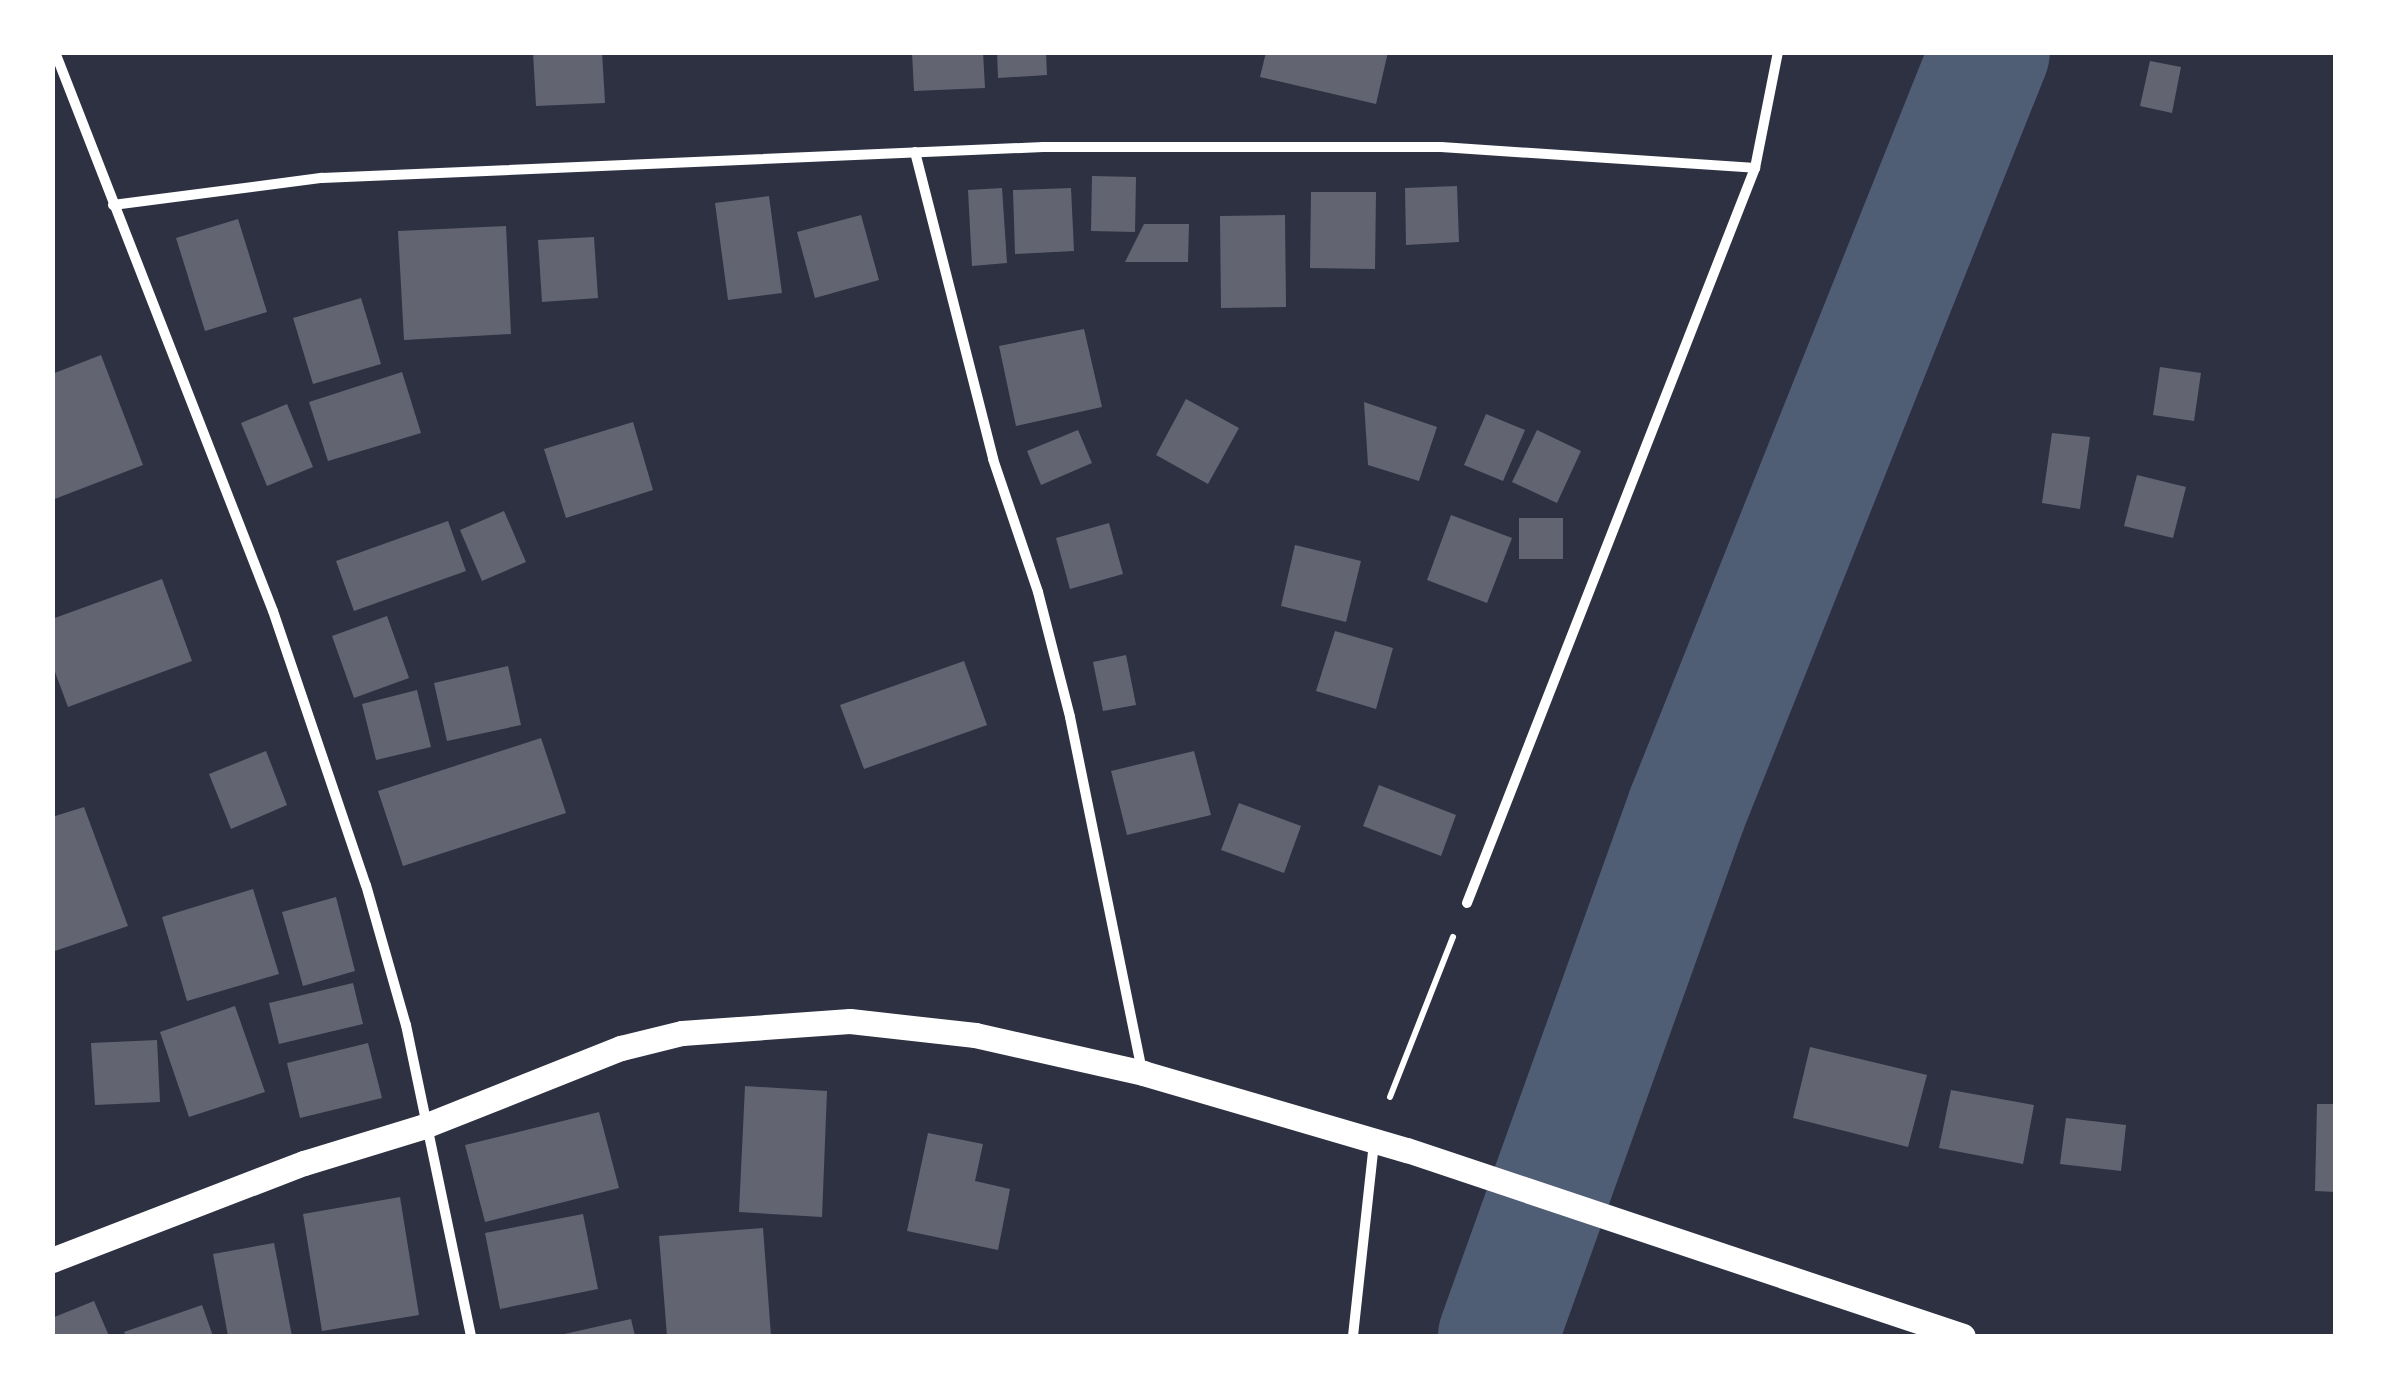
<!DOCTYPE html>
<html>
<head>
<meta charset="utf-8">
<style>
  body { margin:0 }
  #map { position:relative; width:2388px; height:1389px; overflow:hidden; background:#2d3142; font-family:Inter,sans-serif }
  div>[style] { position:absolute }
  [style*='--x'] { left:calc(var(--x)*1px); top:calc(var(--y)*1px); width:calc(var(--w)*1px); rotate:calc(var(--a)*1deg) }
  .river>* { height:120px; margin:-60px; padding:0 60px; transform-origin:60px; border-radius:60px; background:#4f5d75 }
  .building>* { inset:0; background:#626471 }
  .path>* { height:6px; margin:-3px; padding:0 3px; transform-origin:3px; border-radius:3px; background:#fff }
  .minor>* { height:10px; margin:-5px; padding:0 5px; transform-origin:5px; border-radius:5px; background:#fff }
  .primary>* { height:25px; margin:-12.5px; padding:0 12.5px; transform-origin:12.5px; border-radius:12.5px; background:#fff }
  span { translate:-50% -50%; white-space:nowrap; text-align:center; line-height:1.15; -webkit-text-stroke:8px #fff; paint-order:stroke }
  .frame { position:absolute; inset:0; border:55px solid #fff; pointer-events:none }
</style>
</head>
<body>
<div id="map">
  <div class="river">
    <div style="--x:1498;--y:1336;--w:560;--a:-70.27"></div>
    <div style="--x:1687;--y:809;--w:815;--a:-68.19"></div>
  </div>
  <div class="building">
    <div style="clip-path:polygon(533px 52px,602px 52px,605px 103px,536px 106px)"></div>
    <div style="clip-path:polygon(912px 52px,983px 52px,985px 88px,914px 91px)"></div>
    <div style="clip-path:polygon(997px 52px,1046px 52px,1047px 75px,998px 78px)"></div>
    <div style="clip-path:polygon(1266px 52px,1388px 52px,1376px 104px,1260px 77px)"></div>
    <div style="clip-path:polygon(2150px 61px,2181px 67px,2172px 113px,2140px 106px)"></div>
    <div style="clip-path:polygon(1092px 176px,1136px 177px,1135px 232px,1091px 231px)"></div>
    <div style="clip-path:polygon(1457px 186px,1459px 242px,1406px 245px,1405px 188px)"></div>
    <div style="clip-path:polygon(1002px 188px,1007px 263px,972px 266px,968px 190px)"></div>
    <div style="clip-path:polygon(1071px 188px,1074px 251px,1015px 254px,1013px 190px)"></div>
    <div style="clip-path:polygon(1311px 192px,1376px 192px,1375px 269px,1310px 268px)"></div>
    <div style="clip-path:polygon(769px 196px,782px 293px,728px 300px,715px 203px)"></div>
    <div style="clip-path:polygon(861px 215px,879px 280px,815px 298px,797px 232px)"></div>
    <div style="clip-path:polygon(1285px 215px,1286px 307px,1221px 308px,1220px 216px)"></div>
    <div style="clip-path:polygon(238px 219px,267px 312px,205px 331px,176px 238px)"></div>
    <div style="clip-path:polygon(1144px 224px,1189px 224px,1188px 262px,1125px 262px)"></div>
    <div style="clip-path:polygon(506px 226px,511px 334px,404px 340px,398px 231px)"></div>
    <div style="clip-path:polygon(594px 237px,598px 298px,542px 302px,538px 240px)"></div>
    <div style="clip-path:polygon(361px 298px,381px 364px,313px 384px,293px 318px)"></div>
    <div style="clip-path:polygon(1084px 329px,1102px 407px,1016px 426px,999px 346px)"></div>
    <div style="clip-path:polygon(101px 355px,143px 465px,52px 500px,52px 374px)"></div>
    <div style="clip-path:polygon(2160px 367px,2201px 373px,2194px 421px,2153px 415px)"></div>
    <div style="clip-path:polygon(402px 372px,421px 433px,328px 461px,309px 402px)"></div>
    <div style="clip-path:polygon(1186px 399px,1239px 428px,1208px 484px,1156px 455px)"></div>
    <div style="clip-path:polygon(1364px 402px,1437px 427px,1419px 481px,1368px 465px)"></div>
    <div style="clip-path:polygon(287px 404px,313px 467px,267px 486px,241px 423px)"></div>
    <div style="clip-path:polygon(1486px 414px,1525px 430px,1503px 481px,1464px 465px)"></div>
    <div style="clip-path:polygon(633px 422px,653px 490px,566px 518px,544px 449px)"></div>
    <div style="clip-path:polygon(1078px 430px,1092px 463px,1041px 485px,1027px 451px)"></div>
    <div style="clip-path:polygon(1537px 430px,1581px 451px,1557px 503px,1512px 482px)"></div>
    <div style="clip-path:polygon(2052px 433px,2090px 437px,2080px 509px,2042px 503px)"></div>
    <div style="clip-path:polygon(2137px 475px,2186px 487px,2173px 538px,2124px 526px)"></div>
    <div style="clip-path:polygon(504px 511px,526px 562px,482px 581px,460px 530px)"></div>
    <div style="clip-path:polygon(1451px 515px,1512px 538px,1487px 603px,1427px 580px)"></div>
    <div style="clip-path:polygon(1519px 518px,1563px 518px,1563px 559px,1519px 559px)"></div>
    <div style="clip-path:polygon(448px 521px,466px 571px,354px 611px,336px 561px)"></div>
    <div style="clip-path:polygon(1109px 523px,1123px 574px,1070px 589px,1056px 538px)"></div>
    <div style="clip-path:polygon(1295px 545px,1361px 561px,1346px 622px,1281px 606px)"></div>
    <div style="clip-path:polygon(162px 579px,192px 661px,68px 707px,52px 664px,52px 619px)"></div>
    <div style="clip-path:polygon(387px 616px,409px 678px,354px 698px,332px 636px)"></div>
    <div style="clip-path:polygon(1335px 631px,1393px 648px,1376px 709px,1316px 691px)"></div>
    <div style="clip-path:polygon(1126px 655px,1136px 705px,1103px 711px,1093px 662px)"></div>
    <div style="clip-path:polygon(964px 661px,987px 725px,864px 769px,840px 705px)"></div>
    <div style="clip-path:polygon(508px 666px,521px 725px,447px 741px,434px 683px)"></div>
    <div style="clip-path:polygon(417px 690px,431px 747px,376px 760px,362px 704px)"></div>
    <div style="clip-path:polygon(541px 738px,566px 813px,403px 866px,378px 791px)"></div>
    <div style="clip-path:polygon(266px 751px,287px 805px,231px 829px,209px 774px)"></div>
    <div style="clip-path:polygon(1194px 751px,1211px 815px,1127px 835px,1111px 771px)"></div>
    <div style="clip-path:polygon(1379px 785px,1456px 815px,1441px 856px,1363px 826px)"></div>
    <div style="clip-path:polygon(1239px 803px,1301px 826px,1284px 873px,1221px 850px)"></div>
    <div style="clip-path:polygon(84px 807px,128px 926px,52px 952px,52px 817px)"></div>
    <div style="clip-path:polygon(253px 889px,279px 974px,187px 1001px,162px 917px)"></div>
    <div style="clip-path:polygon(336px 897px,355px 971px,303px 986px,282px 912px)"></div>
    <div style="clip-path:polygon(353px 983px,363px 1024px,279px 1044px,269px 1003px)"></div>
    <div style="clip-path:polygon(235px 1006px,265px 1092px,189px 1117px,160px 1032px)"></div>
    <div style="clip-path:polygon(157px 1040px,160px 1102px,95px 1105px,91px 1043px)"></div>
    <div style="clip-path:polygon(368px 1043px,382px 1098px,300px 1118px,287px 1063px)"></div>
    <div style="clip-path:polygon(1810px 1047px,1927px 1075px,1908px 1147px,1793px 1118px)"></div>
    <div style="clip-path:polygon(745px 1086px,827px 1091px,822px 1217px,739px 1212px)"></div>
    <div style="clip-path:polygon(1951px 1090px,2034px 1105px,2023px 1164px,1939px 1148px)"></div>
    <div style="clip-path:polygon(2317px 1104px,2336px 1104px,2336px 1192px,2315px 1191px)"></div>
    <div style="clip-path:polygon(599px 1112px,619px 1188px,485px 1222px,465px 1145px)"></div>
    <div style="clip-path:polygon(2066px 1118px,2126px 1125px,2121px 1171px,2060px 1164px)"></div>
    <div style="clip-path:polygon(928px 1133px,983px 1144px,975px 1181px,1010px 1189px,998px 1250px,907px 1231px)"></div>
    <div style="clip-path:polygon(400px 1197px,419px 1315px,322px 1331px,303px 1214px)"></div>
    <div style="clip-path:polygon(583px 1214px,598px 1289px,500px 1309px,485px 1233px)"></div>
    <div style="clip-path:polygon(763px 1228px,771px 1336px,667px 1336px,659px 1236px)"></div>
    <div style="clip-path:polygon(274px 1243px,292px 1336px,228px 1336px,213px 1254px)"></div>
    <div style="clip-path:polygon(94px 1301px,109px 1336px,52px 1336px,52px 1318px)"></div>
    <div style="clip-path:polygon(202px 1305px,213px 1336px,126px 1336px,124px 1332px)"></div>
    <div style="clip-path:polygon(631px 1319px,635px 1336px,560px 1336px,560px 1335px)"></div>
  </div>
  <div class="path">
    <div style="--x:1390;--y:1097;--w:172;--a:-68.5"></div>
  </div>
  <div class="minor">
    <div style="--x:55;--y:52;--w:600;--a:68.7"></div>
    <div style="--x:273;--y:611;--w:289;--a:71.3"></div>
    <div style="--x:366;--y:885;--w:146;--a:74.1"></div>
    <div style="--x:406;--y:1025;--w:318;--a:78.2"></div>
    <div style="--x:915;--y:152;--w:317;--a:75.7"></div>
    <div style="--x:993;--y:459;--w:140;--a:71.3"></div>
    <div style="--x:1038;--y:592;--w:129;--a:75.6"></div>
    <div style="--x:1070;--y:717;--w:362;--a:78.5"></div>
    <div style="--x:113;--y:205;--w:211;--a:-7.4"></div>
    <div style="--x:322;--y:178;--w:722;--a:-2.46"></div>
    <div style="--x:1043;--y:147;--w:398;--a:0"></div>
    <div style="--x:1441;--y:147;--w:315;--a:3.8"></div>
    <div style="--x:1467;--y:903;--w:789;--a:-68.6"></div>
    <div style="--x:1755;--y:168;--w:118;--a:-78.8"></div>
    <div style="--x:1353;--y:1336;--w:195;--a:-83.8"></div>
  </div>
  <div class="primary">
    <div style="--x:52;--y:1260;--w:270;--a:-21.1"></div>
    <div style="--x:304;--y:1163;--w:123;--a:-17"></div>
    <div style="--x:422;--y:1127;--w:214;--a:-21.7"></div>
    <div style="--x:621;--y:1048;--w:63;--a:-13.8"></div>
    <div style="--x:682;--y:1033;--w:168;--a:-4.1"></div>
    <div style="--x:850;--y:1021;--w:126;--a:6.4"></div>
    <div style="--x:975;--y:1035;--w:172;--a:12.7"></div>
    <div style="--x:1143;--y:1073;--w:275;--a:16.3"></div>
    <div style="--x:1407;--y:1150;--w:586;--a:18.5"></div>
  </div>
  <div class="frame"></div>
</div>
</body>
</html>
